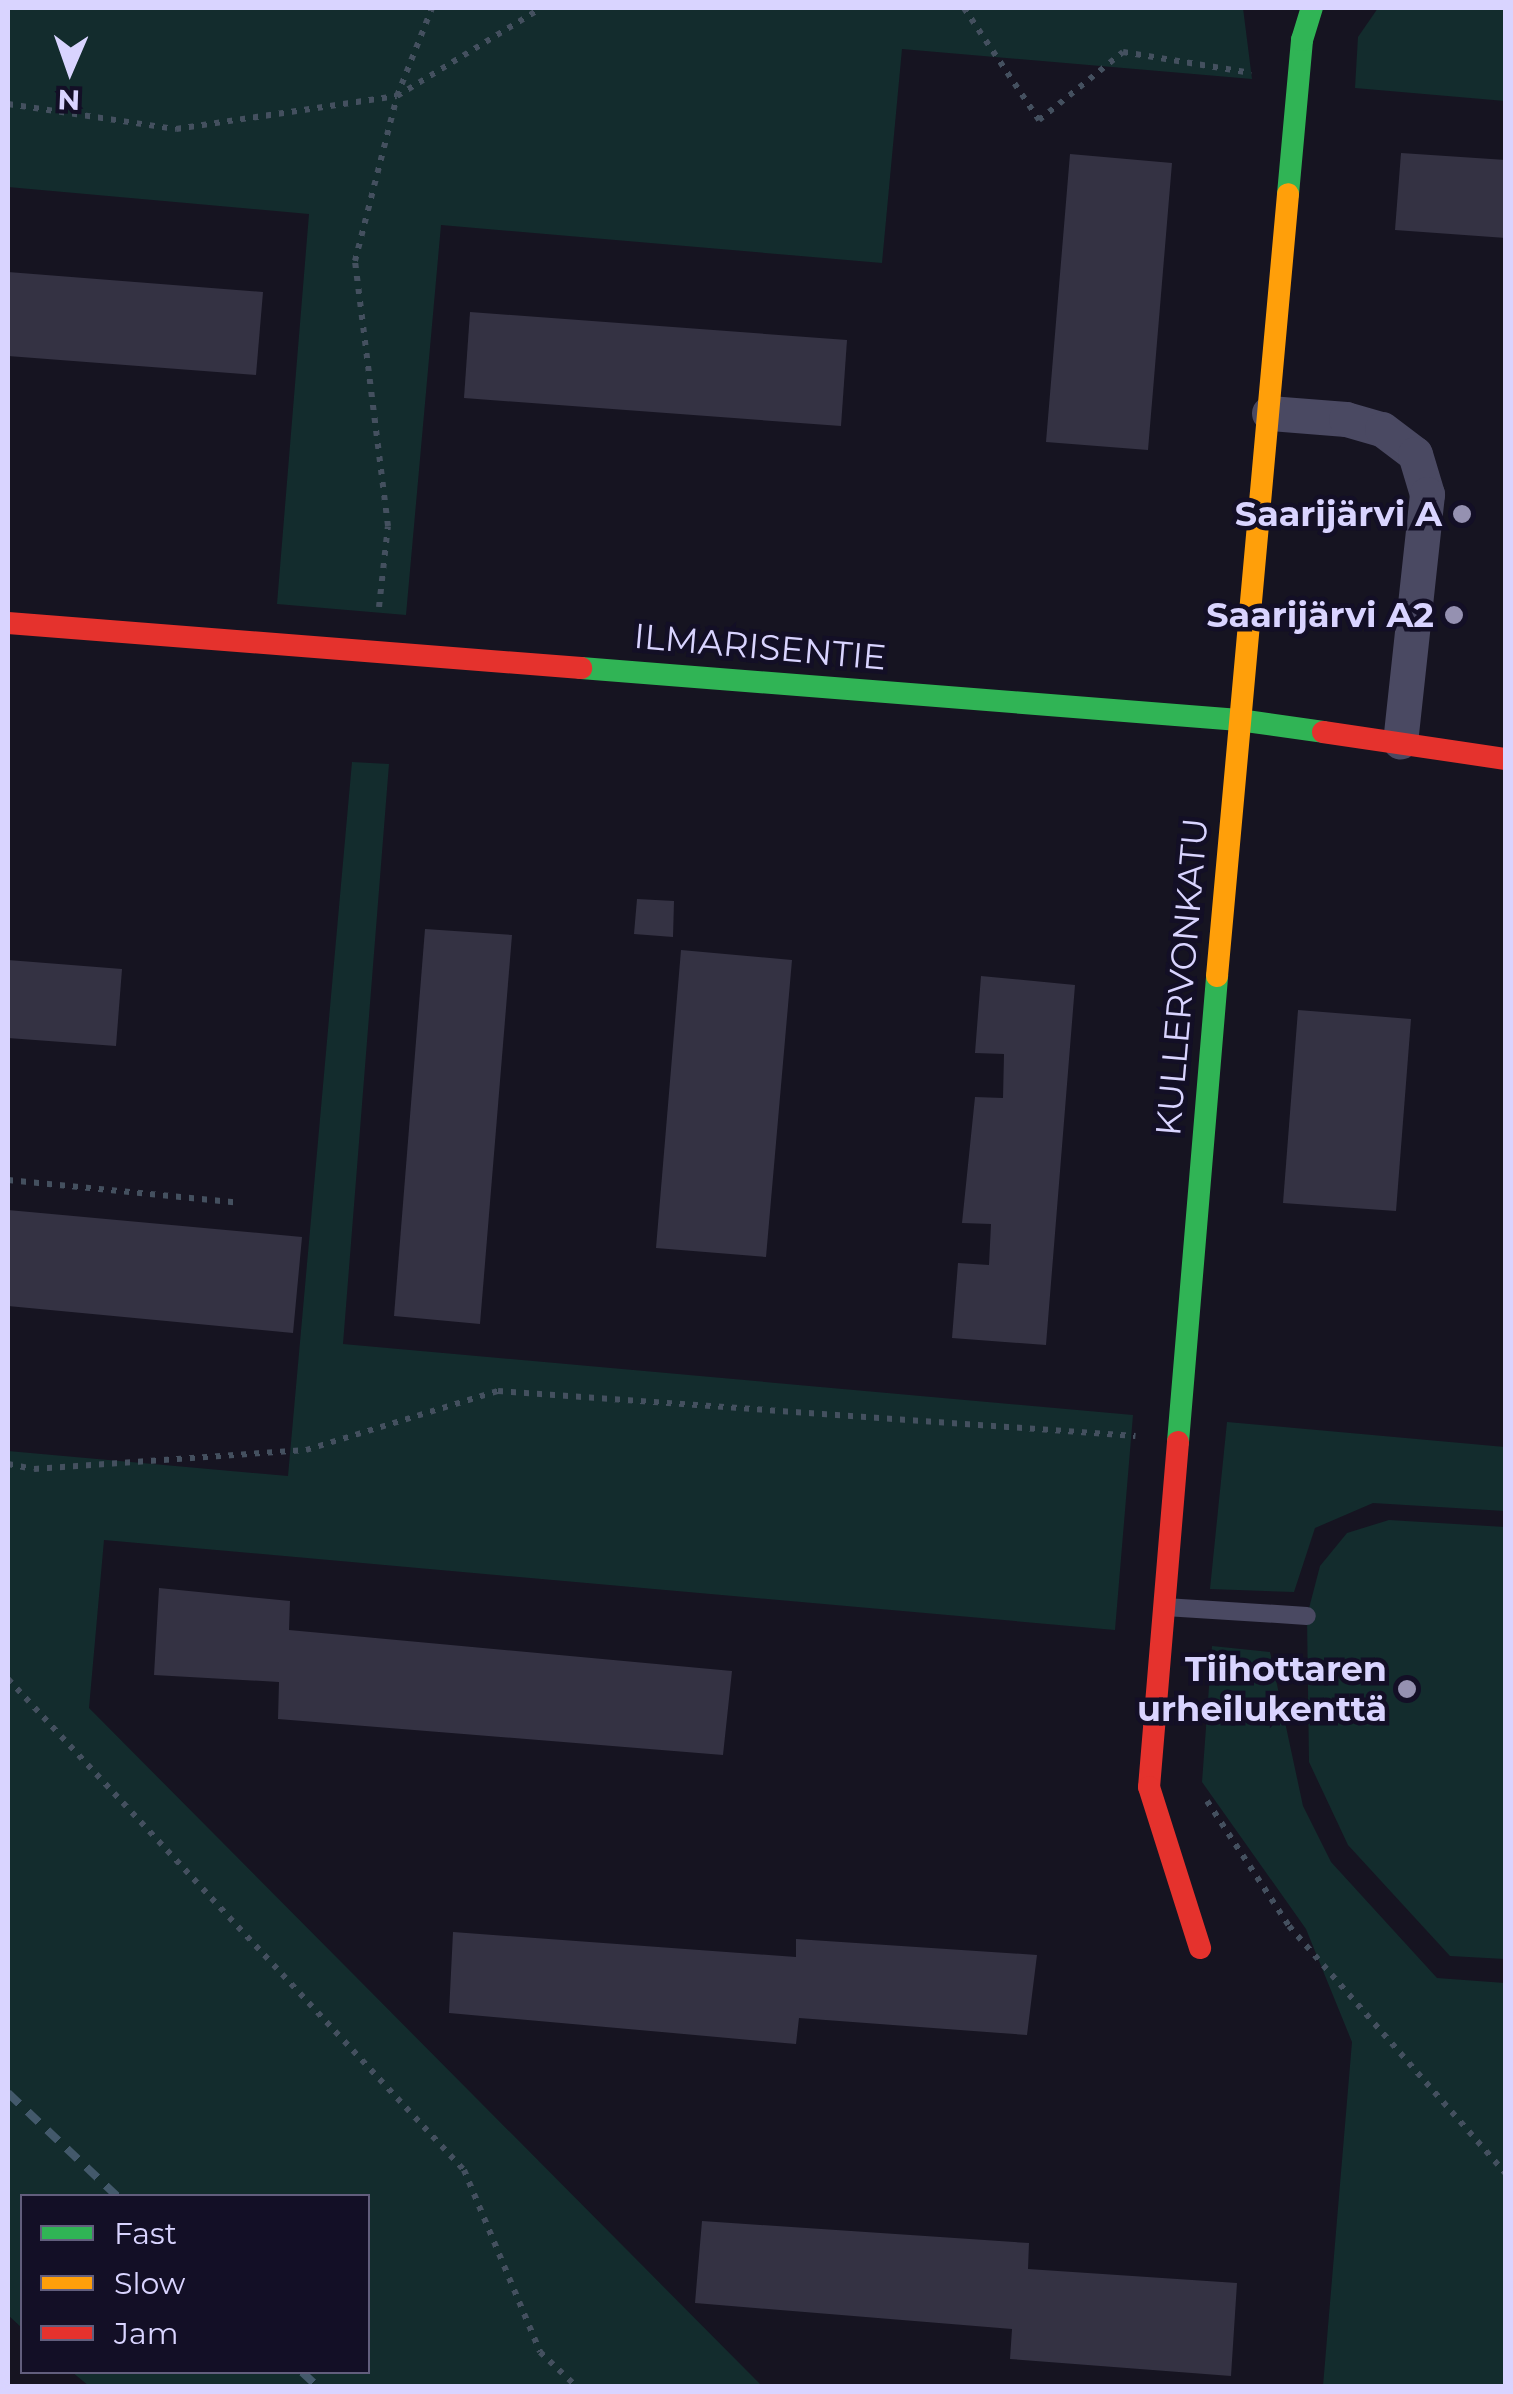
<!DOCTYPE html>
<html>
<head>
<meta charset="utf-8">
<style>
  body { margin:0 }
  #map { position:relative; width:1513px; height:2394px; overflow:hidden; background:#161421; font-family:Montserrat,sans-serif }
  div>[style] { position:absolute }
  [style*='--x'] { left:calc(var(--x)*1px); top:calc(var(--y)*1px); width:calc(var(--w)*1px); rotate:calc(var(--a)*1deg) }
  .green>* { inset:0; background:#132c2d }
  .building>* { inset:0; background:#343243 }
  .path>* { height:6px; margin-top:-3px; transform-origin:0; background:repeating-linear-gradient(90deg,#44505f 0 5px,transparent 0 13px) }
  .lane>* { height:18px; margin:-9px; padding:0 9px; transform-origin:9px; border-radius:9px; background:#4a4962 }
  .street>* { height:35px; margin:-17.5px; padding:0 17.5px; transform-origin:17.5px; border-radius:17.5px; background:#4a4962 }
  .fast>* { height:22px; margin:-11px; padding:0 11px; transform-origin:11px; border-radius:11px; background:#30b455 }
  .slow>* { height:22px; margin:-11px; padding:0 11px; transform-origin:11px; border-radius:11px; background:#ff9f0a }
  .jam>* { height:22px; margin:-11px; padding:0 11px; transform-origin:11px; border-radius:11px; background:#e5322d }
  .rail>* { height:8px; margin-top:-4px; transform-origin:0; background:repeating-linear-gradient(90deg,#43596b 0 15px,transparent 0 27px) }
  .dots>* { width:28px; height:28px; translate:-50% -50%; box-sizing:border-box; border:5px solid #130f26; border-radius:50% }
  span { translate:-50% -50%; white-space:nowrap; text-align:center; line-height:1.15; -webkit-text-stroke:9px #130f26; paint-order:stroke }
  .poi-label { font-size:35px; color:#d9d4ff; font-weight:700 }
  .right { translate:-100% -50%; text-align:right }
  .street-label { font-size:35px; color:#d9d4ff }
  .frame { position:absolute; inset:0; border:10px solid #d9d4ff; pointer-events:none }
  .legend { position:absolute; left:20px; top:2194px; width:350px; height:180px; box-sizing:border-box; background:#130f26; border:2px solid #625e7d; margin:0; padding:12px 18px; list-style:none; font-size:30px; color:#d9d4ff }
  .legend li { display:flex; align-items:center; gap:20px; height:50px }
  .legend b { width:50px; border:2px solid #625e7d }
  .north { position:absolute; left:20px; top:20px; width:100px; height:100px; -webkit-text-stroke:8px #130f26; paint-order:stroke; rotate:182deg; font-size:28px; font-weight:700; line-height:40px; text-align:center; color:#d9d4ff }
  .north::after { content:''; display:block; margin:auto; width:35px; height:45px; background:#d9d4ff; clip-path:polygon(50% 0,100% 100%,50% 72%,0 100%) }
</style>
</head>
<body>
<div id="map">
  <div class="green">
    <div style="clip-path:polygon(8px 8px,1243px 8px,1252px 79px,902px 49px,882px 263px,441px 225px,406px 615px,277px 604px,309px 214px,8px 187px)"></div>
    <div style="clip-path:polygon(1378px 8px,1505px 8px,1505px 101px,1355px 88px,1358px 37px)"></div>
    <div style="clip-path:polygon(352px 762px,389px 764px,343px 1344px,1133px 1415px,1115px 1630px,104px 1540px,89px 1708px,762px 2386px,89px 2386px,72px 2372px,368px 2372px,368px 2196px,22px 2196px,22px 2328px,8px 2315px,8px 1451px,288px 1476px)"></div>
    <div style="clip-path:polygon(1227px 1422px,1505px 1447px,1505px 1511px,1373px 1503px,1315px 1528px,1294px 1592px,1210px 1589px)"></div>
    <div style="clip-path:polygon(1389px 1520px,1505px 1527px,1505px 1959px,1450px 1956px,1348px 1845px,1309px 1762px,1307px 1616px,1320px 1566px,1347px 1533px)"></div>
    <div style="clip-path:polygon(1212px 1646px,1270px 1652px,1303px 1806px,1331px 1862px,1437px 1978px,1505px 1983px,1505px 2386px,1323px 2386px,1352px 2042px,1306px 1929px,1202px 1782px)"></div>
  </div>
  <div class="building">
    <div style="clip-path:polygon(1401px 153px,1506px 160px,1506px 238px,1395px 230px)"></div>
    <div style="clip-path:polygon(1070px 154px,1172px 163px,1148px 450px,1046px 442px)"></div>
    <div style="clip-path:polygon(8px 272px,263px 292px,256px 375px,8px 356px)"></div>
    <div style="clip-path:polygon(470px 312px,847px 340px,841px 426px,464px 398px)"></div>
    <div style="clip-path:polygon(637px 899px,674px 901px,673px 937px,634px 934px)"></div>
    <div style="clip-path:polygon(425px 929px,512px 935px,480px 1324px,394px 1316px)"></div>
    <div style="clip-path:polygon(681px 950px,792px 960px,766px 1257px,656px 1248px)"></div>
    <div style="clip-path:polygon(8px 960px,122px 969px,116px 1046px,8px 1038px)"></div>
    <div style="clip-path:polygon(981px 976px,1075px 985px,1046px 1345px,952px 1338px,958px 1263px,989px 1265px,991px 1224px,962px 1223px,975px 1097px,1003px 1098px,1004px 1054px,975px 1053px)"></div>
    <div style="clip-path:polygon(1298px 1010px,1411px 1019px,1396px 1211px,1283px 1203px)"></div>
    <div style="clip-path:polygon(8px 1210px,302px 1237px,293px 1333px,8px 1306px)"></div>
    <div style="clip-path:polygon(159px 1588px,290px 1601px,289px 1630px,732px 1671px,723px 1755px,278px 1719px,279px 1682px,154px 1675px)"></div>
    <div style="clip-path:polygon(453px 1932px,796px 1957px,796px 1939px,1037px 1955px,1027px 2035px,799px 2018px,796px 2044px,449px 2013px)"></div>
    <div style="clip-path:polygon(702px 2221px,1029px 2243px,1028px 2269px,1237px 2283px,1231px 2376px,1010px 2359px,1012px 2329px,695px 2303px)"></div>
  </div>
  <div class="path">
    <div style="--x:964;--y:8;--w:135;--a:56.2"></div>
    <div style="--x:1039;--y:120;--w:108;--a:-39"></div>
    <div style="--x:1123;--y:52;--w:130;--a:9.3"></div>
    <div style="--x:8;--y:104;--w:170;--a:8.5"></div>
    <div style="--x:176;--y:129;--w:223;--a:-8.5"></div>
    <div style="--x:397;--y:96;--w:169;--a:-31.4"></div>
    <div style="--x:379;--y:607;--w:81;--a:-83.7"></div>
    <div style="--x:388;--y:526;--w:267;--a:-97.1"></div>
    <div style="--x:355;--y:261;--w:170;--a:-75.7"></div>
    <div style="--x:397;--y:96;--w:95;--a:-68.3"></div>
    <div style="--x:8;--y:1180;--w:227;--a:5.6"></div>
    <div style="--x:8;--y:1464;--w:26;--a:11"></div>
    <div style="--x:34;--y:1469;--w:273;--a:-4"></div>
    <div style="--x:306;--y:1450;--w:201;--a:-17.1"></div>
    <div style="--x:498;--y:1391;--w:639;--a:4.04"></div>
    <div style="--x:8;--y:1679;--w:670;--a:47.12"></div>
    <div style="--x:464;--y:2170;--w:197;--a:67.3"></div>
    <div style="--x:540;--y:2352;--w:50;--a:43.4"></div>
    <div style="--x:1207;--y:1801;--w:149;--a:56.7"></div>
    <div style="--x:1289;--y:1926;--w:330;--a:48.8"></div>
  </div>
  <div class="lane">
    <div style="--x:1165;--y:1607;--w:142;--a:3.6"></div>
  </div>
  <div class="street">
    <div style="--x:1269;--y:413;--w:77;--a:4.5"></div>
    <div style="--x:1346;--y:419;--w:37;--a:16"></div>
    <div style="--x:1382;--y:429;--w:41;--a:37.1"></div>
    <div style="--x:1415;--y:454;--w:42;--a:73.3"></div>
    <div style="--x:1427;--y:494;--w:249;--a:96.2"></div>
  </div>
  <div class="fast">
    <div style="--x:1288;--y:194;--w:155;--a:-84.8"></div>
    <div style="--x:1302;--y:40;--w:34;--a:-73"></div>
    <div style="--x:581;--y:668;--w:660;--a:4.52"></div>
    <div style="--x:1239;--y:720;--w:85;--a:8.1"></div>
    <div style="--x:1178;--y:1442;--w:468;--a:-85.2"></div>
  </div>
  <div class="slow">
    <div style="--x:1217;--y:976;--w:785;--a:-84.81"></div>
  </div>
  <div class="jam">
    <div style="--x:8;--y:623;--w:575;--a:4.49"></div>
    <div style="--x:1323;--y:732;--w:185;--a:8.4"></div>
    <div style="--x:1178;--y:1442;--w:346;--a:94.8"></div>
    <div style="--x:1149;--y:1787;--w:169;--a:72.4"></div>
  </div>
  <div class="rail">
    <div style="--x:8;--y:2093;--w:150;--a:43.4"></div>
    <div style="--x:302;--y:2372;--w:21;--a:43"></div>
  </div>
  <div class="dots">
    <div style="left:1462px;top:514px;background:#9591b1"></div>
    <div style="left:1454px;top:615px;background:#9591b1"></div>
    <div style="left:1407px;top:1689px;background:#9591b1"></div>
  </div>
  <div class="poi-label">
    <span class="right" style="left:1442px;top:514px">Saarijärvi A</span>
    <span class="right" style="left:1434px;top:615px">Saarijärvi A2</span>
    <span class="right" style="left:1387px;top:1689px">Tiihottaren<br>urheilukenttä</span>
  </div>
  <div class="street-label">
    <span style="left:760px;top:647px;rotate:5deg">ILMARISENTIE</span>
    <span style="left:1182px;top:977px;rotate:-85deg">KULLERVONKATU</span>
  </div>
  <div class="frame"></div>
  <ul class="legend">
  <li><b style="height:12px;background:#30b455"></b>Fast</li>
  <li><b style="height:12px;background:#ff9f0a"></b>Slow</li>
  <li><b style="height:12px;background:#e5322d"></b>Jam</li>
  </ul>
  <div class="north">N</div>
</div>
</body>
</html>
